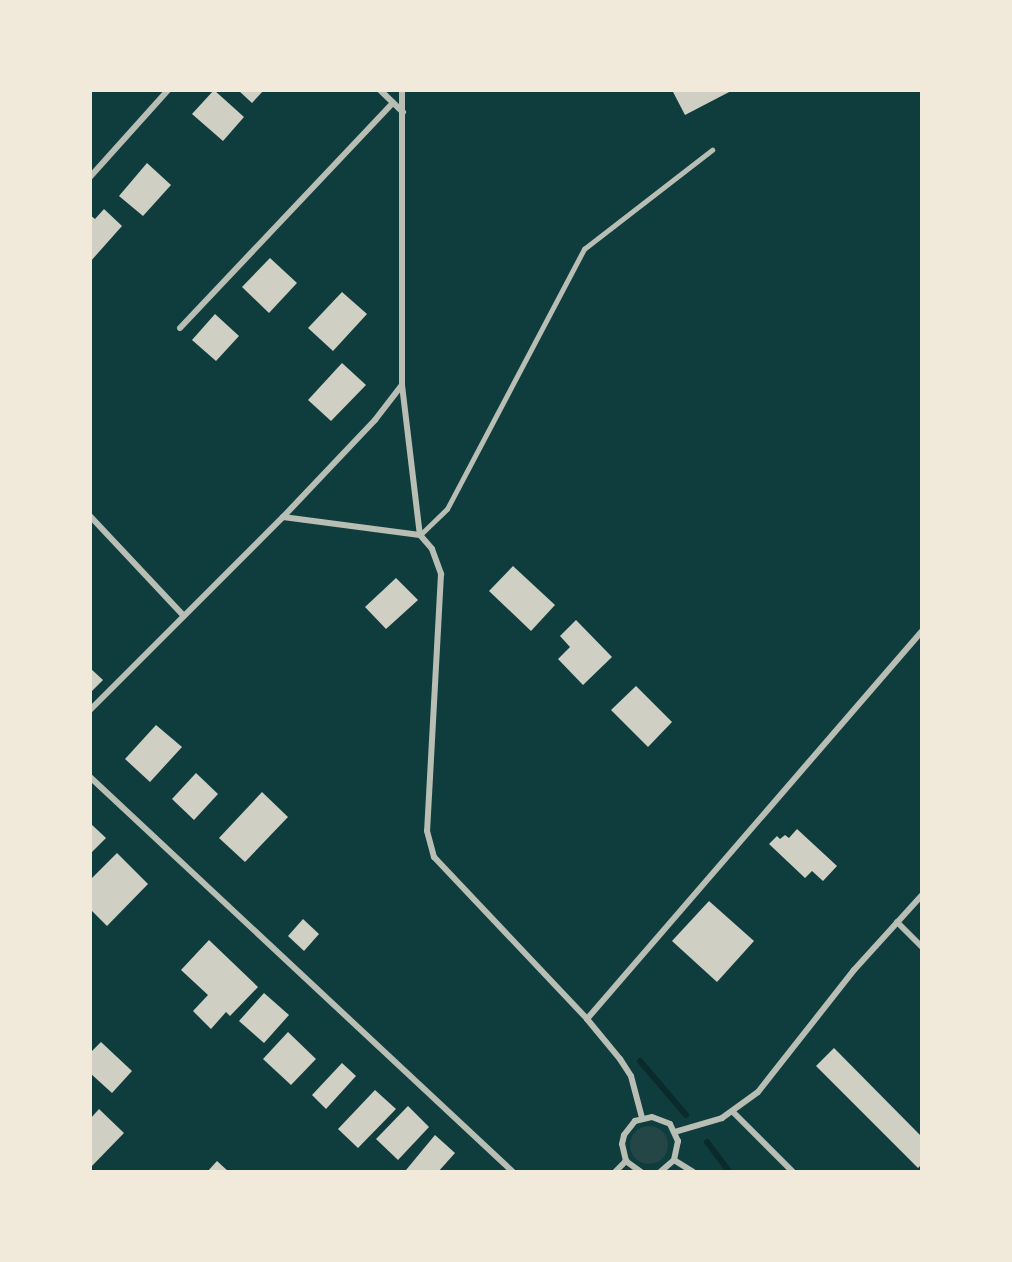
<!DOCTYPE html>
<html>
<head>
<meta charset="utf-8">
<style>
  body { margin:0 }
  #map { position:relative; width:1012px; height:1262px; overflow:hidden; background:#0f3d3e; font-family:"Work Sans",sans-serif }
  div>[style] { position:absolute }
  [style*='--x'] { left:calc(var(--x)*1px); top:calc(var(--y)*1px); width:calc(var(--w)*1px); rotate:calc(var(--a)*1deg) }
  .green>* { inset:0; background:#244646 }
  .round { border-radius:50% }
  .stream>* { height:6px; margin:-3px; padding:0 3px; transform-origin:3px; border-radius:3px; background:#0a2a2b }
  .building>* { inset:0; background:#cfcfc3 }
  .service>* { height:4.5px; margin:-2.25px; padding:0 2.25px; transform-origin:2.25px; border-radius:2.25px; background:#b8beb3 }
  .minor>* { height:6px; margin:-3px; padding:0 3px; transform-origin:3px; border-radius:3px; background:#b8beb3 }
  span { translate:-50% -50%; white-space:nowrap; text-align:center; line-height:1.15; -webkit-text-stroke:6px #f1e9da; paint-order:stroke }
  .frame { position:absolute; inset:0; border:92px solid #f1e9da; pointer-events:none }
</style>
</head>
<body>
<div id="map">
  <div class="green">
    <div class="round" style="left:630px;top:1126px;width:38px;height:38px"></div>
  </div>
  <div class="stream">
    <div style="--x:640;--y:1061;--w:71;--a:49.6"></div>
    <div style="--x:707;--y:1142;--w:38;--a:53"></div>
  </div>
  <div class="building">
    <div style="clip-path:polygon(214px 90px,244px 117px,223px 141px,192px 114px)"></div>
    <div style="clip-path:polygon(238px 90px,264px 90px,252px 103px)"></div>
    <div style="clip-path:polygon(672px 90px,733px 90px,685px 115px)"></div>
    <div style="clip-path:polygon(147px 163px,171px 185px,143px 216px,119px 196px)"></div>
    <div style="clip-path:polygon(104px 209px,122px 226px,90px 262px,90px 215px,95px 219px)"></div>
    <div style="clip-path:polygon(270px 258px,297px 283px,269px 313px,242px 287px)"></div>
    <div style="clip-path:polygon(342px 292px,367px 314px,333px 351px,308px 328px)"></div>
    <div style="clip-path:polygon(215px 314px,239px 336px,216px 361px,192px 340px)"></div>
    <div style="clip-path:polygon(342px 363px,366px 385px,331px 421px,308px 400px)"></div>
    <div style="clip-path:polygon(513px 566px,555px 605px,531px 631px,489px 591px)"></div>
    <div style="clip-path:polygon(396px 578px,418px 600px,386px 629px,365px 607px)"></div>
    <div style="clip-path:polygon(576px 620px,612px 657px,583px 685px,558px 659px,570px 647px,560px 636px)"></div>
    <div style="clip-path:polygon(90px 668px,103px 680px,90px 693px)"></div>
    <div style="clip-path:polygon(636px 686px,672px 722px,648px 747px,611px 710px)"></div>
    <div style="clip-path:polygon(156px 725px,182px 747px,150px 782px,125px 759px)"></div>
    <div style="clip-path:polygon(196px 773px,218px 794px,194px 820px,172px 799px)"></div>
    <div style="clip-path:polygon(262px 792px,288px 817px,245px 862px,219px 838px)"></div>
    <div style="clip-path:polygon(90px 823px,106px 838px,90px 854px)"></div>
    <div style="clip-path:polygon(797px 829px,837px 866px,823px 881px,812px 871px,805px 878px,769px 844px,777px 836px,780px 839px,785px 835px,789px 838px)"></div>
    <div style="clip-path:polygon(117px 853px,148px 884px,107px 926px,90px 909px,90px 880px)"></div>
    <div style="clip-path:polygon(709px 901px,754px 941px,717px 982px,672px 941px)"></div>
    <div style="clip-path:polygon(303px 919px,319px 934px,304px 951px,288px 936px)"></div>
    <div style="clip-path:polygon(209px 940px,258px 987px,230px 1016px,226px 1012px,211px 1029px,193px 1011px,208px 995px,181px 970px)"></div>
    <div style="clip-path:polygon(264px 993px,289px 1015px,264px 1043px,239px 1021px)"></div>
    <div style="clip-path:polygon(288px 1032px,316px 1059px,291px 1085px,263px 1059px)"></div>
    <div style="clip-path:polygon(101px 1042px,132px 1071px,112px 1093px,90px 1073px,90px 1053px)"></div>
    <div style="clip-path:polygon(834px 1048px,922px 1137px,922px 1164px,918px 1168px,816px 1066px)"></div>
    <div style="clip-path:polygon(342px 1063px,356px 1076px,326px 1109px,312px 1095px)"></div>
    <div style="clip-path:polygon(375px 1090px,396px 1109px,358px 1148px,338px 1129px)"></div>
    <div style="clip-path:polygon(408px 1106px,429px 1127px,398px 1160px,376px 1139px)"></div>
    <div style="clip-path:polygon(99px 1109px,124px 1133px,90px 1168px,90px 1119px)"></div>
    <div style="clip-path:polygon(435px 1135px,455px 1153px,438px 1172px,408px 1172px,406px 1170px)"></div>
    <div style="clip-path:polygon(217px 1161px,229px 1172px,207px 1172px)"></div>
  </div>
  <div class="service">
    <div style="--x:420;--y:535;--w:37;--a:-44"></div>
    <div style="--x:447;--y:509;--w:294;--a:-62.2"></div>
    <div style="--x:584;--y:249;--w:162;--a:-37.7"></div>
  </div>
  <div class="minor">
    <div style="--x:380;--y:90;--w:32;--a:44"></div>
    <div style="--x:402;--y:90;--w:295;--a:90"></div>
    <div style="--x:402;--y:385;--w:151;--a:83.2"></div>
    <div style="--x:420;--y:535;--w:18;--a:49"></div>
    <div style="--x:432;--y:549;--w:27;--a:70"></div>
    <div style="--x:441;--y:574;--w:257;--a:93.1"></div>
    <div style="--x:427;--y:831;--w:27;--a:75"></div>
    <div style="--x:434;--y:857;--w:223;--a:46.6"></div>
    <div style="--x:587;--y:1019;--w:52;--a:50.5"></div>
    <div style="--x:620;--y:1059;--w:20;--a:57"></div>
    <div style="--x:631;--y:1076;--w:43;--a:75.3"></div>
    <div style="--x:90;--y:177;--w:117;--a:-48.1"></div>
    <div style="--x:180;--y:328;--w:310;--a:-46.6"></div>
    <div style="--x:90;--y:516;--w:137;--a:46.8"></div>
    <div style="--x:283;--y:517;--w:138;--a:7.5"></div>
    <div style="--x:90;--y:710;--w:273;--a:-45"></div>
    <div style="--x:283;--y:517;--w:134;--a:-46.5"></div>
    <div style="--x:375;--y:420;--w:44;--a:-52.4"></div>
    <div style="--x:90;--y:777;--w:579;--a:43.04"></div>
    <div style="--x:897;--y:922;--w:35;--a:45"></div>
    <div style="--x:587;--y:1019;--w:513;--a:-49.19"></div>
    <div style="--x:733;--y:1112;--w:85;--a:45"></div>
    <div style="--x:675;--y:1132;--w:49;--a:-16.6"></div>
    <div style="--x:722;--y:1118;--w:44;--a:-35.8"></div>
    <div style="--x:758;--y:1092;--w:155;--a:-51.8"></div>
    <div style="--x:854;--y:970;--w:101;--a:-47.8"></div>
    <div style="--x:674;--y:1160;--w:22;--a:32"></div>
    <div style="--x:615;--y:1172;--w:16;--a:-45"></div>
    <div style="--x:641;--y:1172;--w:19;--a:-144"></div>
    <div style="--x:626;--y:1161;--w:17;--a:-103"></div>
    <div style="--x:622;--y:1144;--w:9;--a:-77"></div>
    <div style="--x:624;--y:1135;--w:18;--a:-52"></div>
    <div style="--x:635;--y:1121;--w:17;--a:-13"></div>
    <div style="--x:652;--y:1117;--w:19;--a:21"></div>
    <div style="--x:670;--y:1124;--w:19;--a:65"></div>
    <div style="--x:678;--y:1141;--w:19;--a:102"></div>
    <div style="--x:674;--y:1160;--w:18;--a:139"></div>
  </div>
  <div class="frame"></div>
</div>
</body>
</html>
